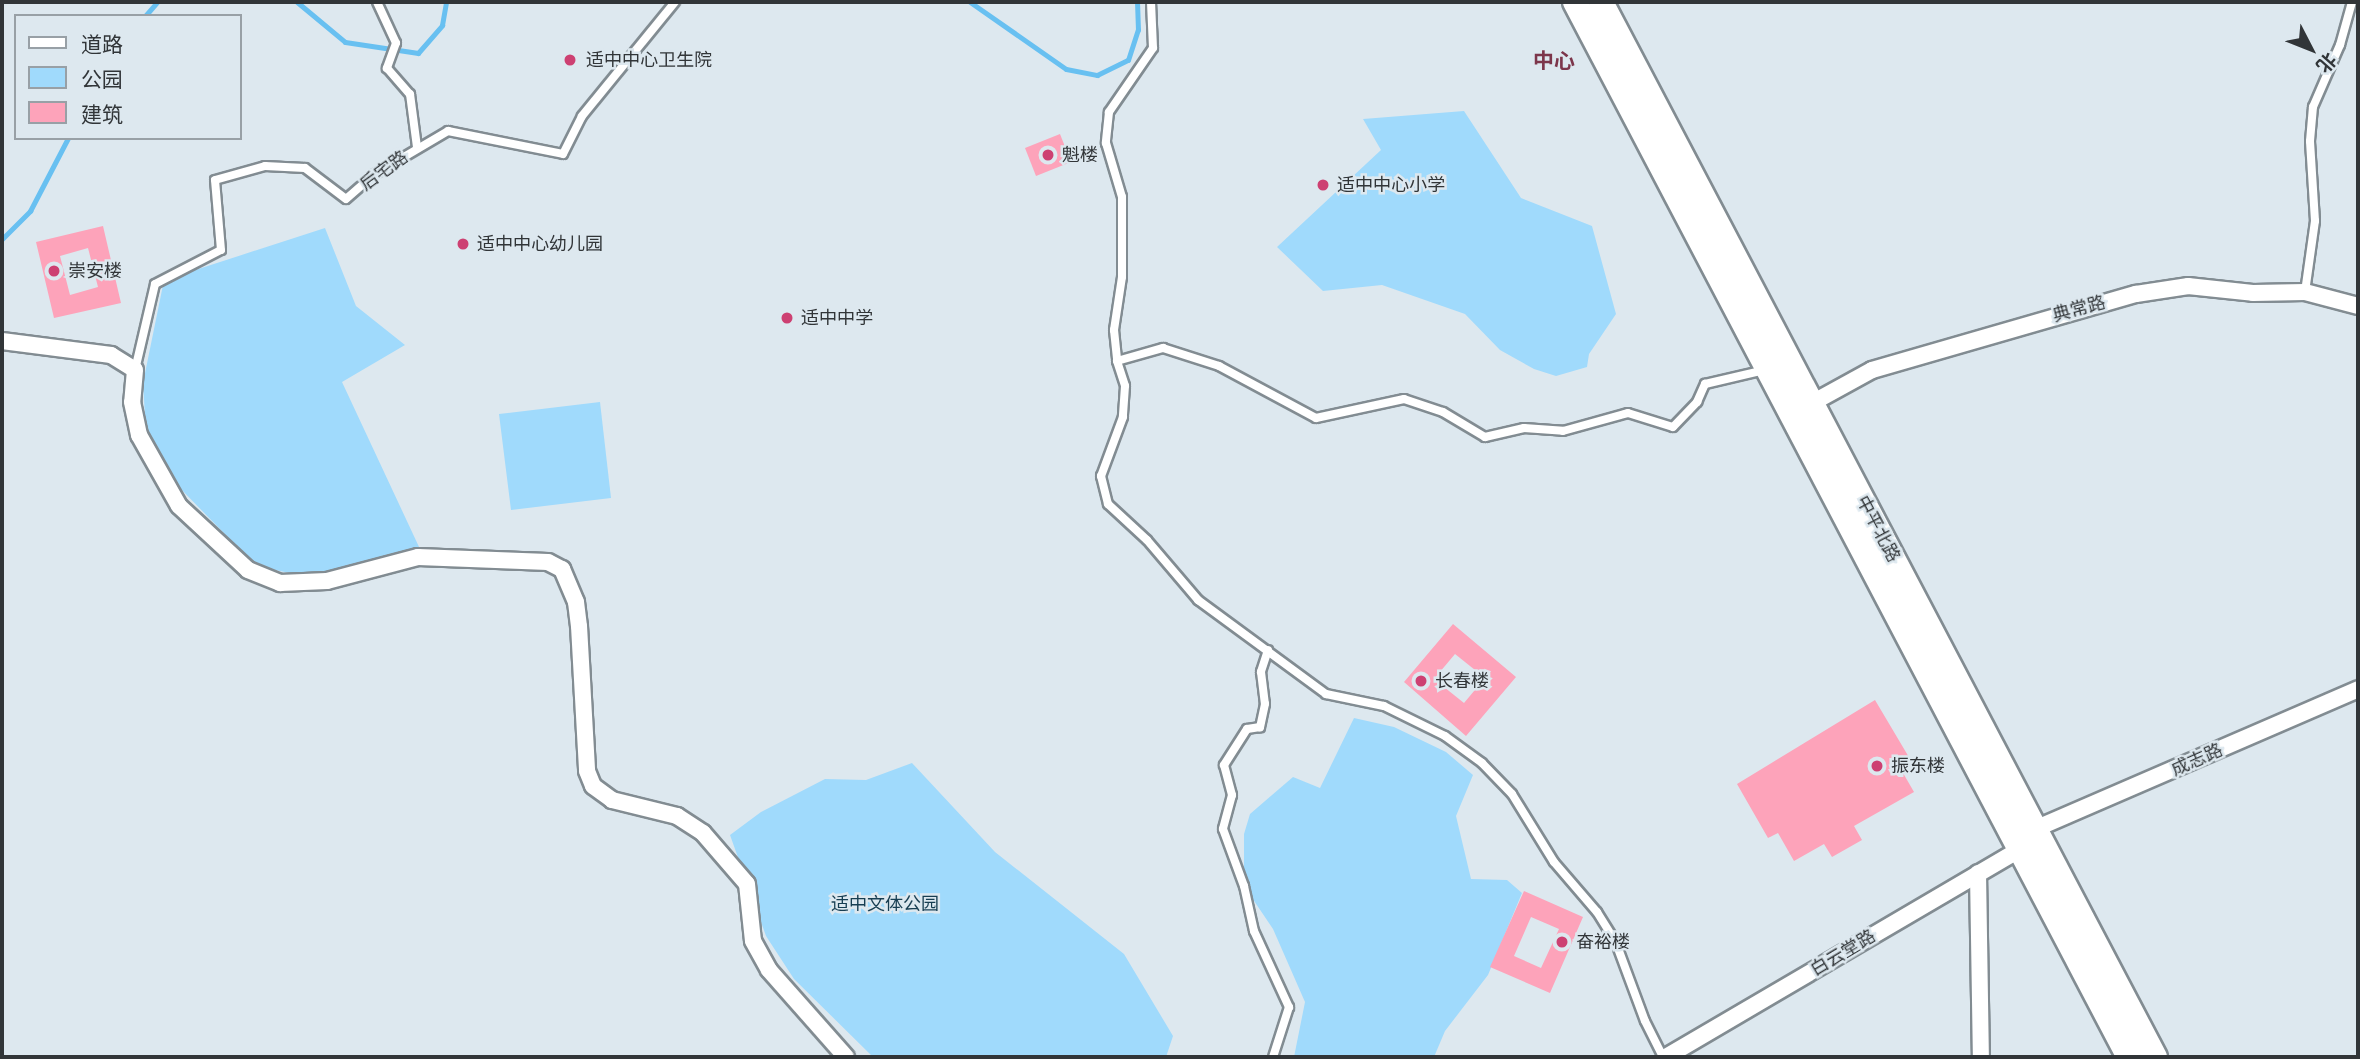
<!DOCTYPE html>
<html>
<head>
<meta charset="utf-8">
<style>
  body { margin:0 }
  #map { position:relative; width:2360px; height:1059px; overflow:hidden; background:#dde8ef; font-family:"PT Sans","Noto Sans SC",sans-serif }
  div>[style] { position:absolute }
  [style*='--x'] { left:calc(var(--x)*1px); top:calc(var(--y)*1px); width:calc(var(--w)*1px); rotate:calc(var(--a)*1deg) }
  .green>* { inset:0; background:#a0dafc }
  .stream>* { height:5px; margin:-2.5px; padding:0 2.5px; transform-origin:2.5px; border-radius:2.5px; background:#68c0f1 }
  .building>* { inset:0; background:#fda3ba }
  .roads { filter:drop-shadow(2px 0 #828c92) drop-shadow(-2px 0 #828c92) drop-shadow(0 2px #828c92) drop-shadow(0 -2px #828c92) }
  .service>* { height:8px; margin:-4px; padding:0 4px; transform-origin:4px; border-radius:4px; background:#fff }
  .minor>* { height:16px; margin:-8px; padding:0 8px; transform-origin:8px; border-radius:8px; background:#fff }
  .trunk>* { height:24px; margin:-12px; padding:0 12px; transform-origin:12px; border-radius:12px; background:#fff }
  .dots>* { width:19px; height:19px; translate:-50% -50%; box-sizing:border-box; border:4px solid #dde8ef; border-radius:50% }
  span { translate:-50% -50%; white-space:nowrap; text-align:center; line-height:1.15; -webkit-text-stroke:5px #dde8ef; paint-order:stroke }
  .poi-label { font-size:18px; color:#313538 }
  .left { translate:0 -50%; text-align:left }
  .street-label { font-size:18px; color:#313538 }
  .park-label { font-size:18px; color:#173e52 }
  .quarter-label { font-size:21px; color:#7c364b; font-weight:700 }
  .frame { position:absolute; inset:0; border:4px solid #313538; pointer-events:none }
  .legend { position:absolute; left:14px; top:14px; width:228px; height:126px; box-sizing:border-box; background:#dde8ef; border:2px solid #98a0a6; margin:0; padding:9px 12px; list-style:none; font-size:21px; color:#313538 }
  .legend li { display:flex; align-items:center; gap:14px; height:35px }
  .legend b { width:35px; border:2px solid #98a0a6 }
  .north { position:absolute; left:2276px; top:14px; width:70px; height:70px; -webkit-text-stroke:5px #dde8ef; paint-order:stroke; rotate:132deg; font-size:19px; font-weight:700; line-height:28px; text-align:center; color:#313538 }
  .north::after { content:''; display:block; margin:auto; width:24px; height:32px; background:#313538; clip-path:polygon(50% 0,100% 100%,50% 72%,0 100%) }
</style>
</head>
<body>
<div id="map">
  <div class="green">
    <div style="clip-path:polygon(1464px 111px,1521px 198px,1592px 226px,1616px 314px,1589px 354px,1587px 367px,1556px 376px,1534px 369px,1500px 350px,1465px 314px,1382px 285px,1323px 291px,1277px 247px,1381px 150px,1363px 119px)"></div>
    <div style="clip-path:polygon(325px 228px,356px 306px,405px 345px,342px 382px,420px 549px,348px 571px,304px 576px,256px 566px,175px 483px,146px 432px,143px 383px,163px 285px,183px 274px)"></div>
    <div style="clip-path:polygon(600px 402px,611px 498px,511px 510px,499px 414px)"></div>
    <div style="clip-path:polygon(1354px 718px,1394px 727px,1446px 752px,1473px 775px,1456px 816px,1471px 879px,1507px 880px,1522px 893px,1488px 975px,1445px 1031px,1434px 1057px,1294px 1057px,1305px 1002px,1273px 929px,1244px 886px,1244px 834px,1250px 814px,1293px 777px,1320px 788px)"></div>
    <div style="clip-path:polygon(912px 763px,995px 852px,1124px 954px,1173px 1036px,1166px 1057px,873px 1057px,794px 979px,766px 936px,730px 835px,761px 812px,825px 779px,866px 780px)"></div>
  </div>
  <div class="stream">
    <div style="--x:297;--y:2;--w:62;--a:39.8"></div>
    <div style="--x:345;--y:42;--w:74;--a:8.6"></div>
    <div style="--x:418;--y:53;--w:37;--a:-49"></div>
    <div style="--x:442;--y:25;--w:23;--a:-80"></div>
    <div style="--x:970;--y:2;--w:117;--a:34.9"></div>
    <div style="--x:1066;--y:69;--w:32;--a:11"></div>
    <div style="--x:1097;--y:75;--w:34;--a:-26"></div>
    <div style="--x:1128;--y:60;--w:32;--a:-72"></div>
    <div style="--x:1138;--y:30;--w:28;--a:-92"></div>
    <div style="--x:145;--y:16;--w:18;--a:-49"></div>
    <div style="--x:2;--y:239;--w:40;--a:-45"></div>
    <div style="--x:30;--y:211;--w:82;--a:-62.5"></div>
  </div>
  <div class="building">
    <div style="clip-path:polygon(1060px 134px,1071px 162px,1036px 176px,1025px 148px)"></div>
    <div style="clip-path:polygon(evenodd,103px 226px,121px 303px,54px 318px,36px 242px,103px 226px,88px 248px,98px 287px,70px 295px,60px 256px,88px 248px)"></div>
    <div style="clip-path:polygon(evenodd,1453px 624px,1516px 677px,1466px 736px,1404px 682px,1453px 624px,1455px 654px,1485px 678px,1464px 703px,1434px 679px,1455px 654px)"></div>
    <div style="clip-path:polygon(1875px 700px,1910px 759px,1899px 766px,1914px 792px,1854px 826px,1862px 840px,1832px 857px,1824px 844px,1794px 861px,1778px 833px,1768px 838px,1737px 784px)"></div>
    <div style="clip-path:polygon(evenodd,1524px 891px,1583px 917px,1550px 993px,1490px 967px,1524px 891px,1531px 917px,1559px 929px,1541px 968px,1514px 956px,1531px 917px)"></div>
  </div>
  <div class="roads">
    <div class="service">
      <div style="--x:377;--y:2;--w:45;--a:65.1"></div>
      <div style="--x:396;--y:43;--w:27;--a:110"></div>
      <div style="--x:387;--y:68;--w:35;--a:49"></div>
      <div style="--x:410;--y:94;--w:53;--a:82.5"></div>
      <div style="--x:1151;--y:2;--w:46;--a:87.5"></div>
      <div style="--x:1153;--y:48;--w:78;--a:124.5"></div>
      <div style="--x:1109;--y:112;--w:31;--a:96"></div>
      <div style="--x:1106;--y:143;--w:56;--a:73.5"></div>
      <div style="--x:1122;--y:197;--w:80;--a:90"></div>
      <div style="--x:1122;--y:277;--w:54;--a:98.6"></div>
      <div style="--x:1114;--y:330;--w:31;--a:84"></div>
      <div style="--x:1117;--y:361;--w:48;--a:-15.8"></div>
      <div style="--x:1163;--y:348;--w:59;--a:17.8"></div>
      <div style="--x:1219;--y:366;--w:110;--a:28.2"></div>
      <div style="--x:1316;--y:418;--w:90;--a:-12.2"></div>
      <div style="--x:1404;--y:399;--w:41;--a:18.4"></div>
      <div style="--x:1443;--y:412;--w:49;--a:30.8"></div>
      <div style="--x:1485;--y:437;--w:40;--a:-13"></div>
      <div style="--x:1524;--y:428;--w:39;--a:4"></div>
      <div style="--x:1563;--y:431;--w:67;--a:-15.5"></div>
      <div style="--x:1628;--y:413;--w:47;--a:17.3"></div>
      <div style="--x:1673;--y:427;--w:35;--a:-46"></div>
      <div style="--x:1697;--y:402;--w:20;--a:-66"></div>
      <div style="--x:1705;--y:384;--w:62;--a:-13.1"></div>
      <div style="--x:2305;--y:292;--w:72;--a:-82"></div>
      <div style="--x:2315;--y:221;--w:80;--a:-93.6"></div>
      <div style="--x:2310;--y:141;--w:34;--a:-85"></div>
      <div style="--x:2313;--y:107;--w:68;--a:-66.5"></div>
      <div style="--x:2340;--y:45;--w:45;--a:-74.4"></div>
      <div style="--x:1117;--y:361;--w:26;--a:72"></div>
      <div style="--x:1125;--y:386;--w:31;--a:94"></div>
      <div style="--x:1123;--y:417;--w:63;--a:110.4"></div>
      <div style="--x:1101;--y:476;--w:29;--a:76"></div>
      <div style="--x:1108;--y:504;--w:53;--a:42.7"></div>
      <div style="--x:1147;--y:540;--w:79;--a:49.6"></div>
      <div style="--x:1198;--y:600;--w:159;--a:36.3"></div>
      <div style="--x:1326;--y:694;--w:59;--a:11.7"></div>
      <div style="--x:1384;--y:706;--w:68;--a:26.2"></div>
      <div style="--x:1445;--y:736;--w:46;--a:36.1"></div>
      <div style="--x:1482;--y:763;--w:43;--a:45.9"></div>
      <div style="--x:1512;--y:794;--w:80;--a:58.3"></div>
      <div style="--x:1554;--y:862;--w:66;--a:49.3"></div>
      <div style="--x:1597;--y:912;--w:36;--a:58"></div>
      <div style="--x:1616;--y:943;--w:83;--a:69.6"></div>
      <div style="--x:1645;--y:1021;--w:40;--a:63.4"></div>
      <div style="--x:135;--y:370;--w:88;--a:-76.9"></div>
      <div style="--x:155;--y:284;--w:74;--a:-27.3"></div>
      <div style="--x:221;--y:250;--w:70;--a:-94.9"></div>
      <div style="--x:215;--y:180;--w:52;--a:-15.6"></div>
      <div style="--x:265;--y:166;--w:40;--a:2.9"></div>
      <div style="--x:305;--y:168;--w:51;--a:37.1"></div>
      <div style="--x:346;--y:199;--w:38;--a:-41"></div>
      <div style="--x:375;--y:174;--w:85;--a:-30.5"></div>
      <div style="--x:448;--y:131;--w:117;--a:11.3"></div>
      <div style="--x:563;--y:154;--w:42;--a:-63.4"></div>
      <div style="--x:582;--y:116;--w:147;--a:-50.8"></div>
      <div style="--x:1268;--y:650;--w:23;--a:108"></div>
      <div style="--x:1261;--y:672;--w:32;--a:83"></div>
      <div style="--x:1265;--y:704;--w:24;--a:102"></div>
      <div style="--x:1260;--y:727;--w:13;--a:171"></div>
      <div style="--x:1247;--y:729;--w:43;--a:122.6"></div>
      <div style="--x:1224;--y:765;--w:31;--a:75"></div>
      <div style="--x:1232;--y:795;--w:35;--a:105"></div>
      <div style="--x:1223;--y:829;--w:61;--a:69.8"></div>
      <div style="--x:1244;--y:886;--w:46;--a:77.5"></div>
      <div style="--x:1254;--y:931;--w:84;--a:65.3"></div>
      <div style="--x:1289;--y:1007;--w:52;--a:107.7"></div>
    </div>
    <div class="minor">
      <div style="--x:2;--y:341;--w:110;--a:7.3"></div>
      <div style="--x:111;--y:355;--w:28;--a:32"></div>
      <div style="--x:135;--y:370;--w:32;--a:95"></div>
      <div style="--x:132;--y:402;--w:34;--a:78"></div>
      <div style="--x:139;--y:435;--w:81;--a:60.6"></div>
      <div style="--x:179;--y:506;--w:94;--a:42.8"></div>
      <div style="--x:248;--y:570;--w:35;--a:22"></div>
      <div style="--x:280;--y:583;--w:47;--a:-2.4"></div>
      <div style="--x:327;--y:581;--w:94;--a:-14.8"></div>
      <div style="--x:418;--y:557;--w:130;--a:2.2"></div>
      <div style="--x:548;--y:562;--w:16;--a:27"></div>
      <div style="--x:562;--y:569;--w:36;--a:67"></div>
      <div style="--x:576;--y:602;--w:24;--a:83"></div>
      <div style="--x:579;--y:626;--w:145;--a:86.8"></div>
      <div style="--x:587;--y:771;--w:16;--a:68"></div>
      <div style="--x:593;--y:786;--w:24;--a:36"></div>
      <div style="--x:612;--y:800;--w:67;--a:13.8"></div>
      <div style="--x:677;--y:816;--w:31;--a:33"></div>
      <div style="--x:703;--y:833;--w:67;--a:49.2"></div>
      <div style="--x:747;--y:884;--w:57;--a:84"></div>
      <div style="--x:753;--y:941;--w:33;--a:61"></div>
      <div style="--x:769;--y:970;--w:116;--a:48.5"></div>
      <div style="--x:1812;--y:403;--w:68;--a:-28.8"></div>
      <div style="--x:1872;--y:370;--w:275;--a:-16.1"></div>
      <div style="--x:2136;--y:294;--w:53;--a:-8.7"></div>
      <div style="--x:2188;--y:286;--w:65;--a:6.1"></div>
      <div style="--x:2253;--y:293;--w:52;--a:-1.1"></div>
      <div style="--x:2305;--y:292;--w:55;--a:14.8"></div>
      <div style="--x:2035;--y:829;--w:352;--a:-23.4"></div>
      <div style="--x:1978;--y:873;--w:184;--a:89.1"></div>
      <div style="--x:1666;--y:1057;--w:411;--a:-30.4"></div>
    </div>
    <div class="trunk">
      <div style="--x:1575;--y:2;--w:1192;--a:62.3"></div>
      <div style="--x:1601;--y:2;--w:1192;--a:62.3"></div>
    </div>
  </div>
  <div class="dots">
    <div style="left:570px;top:60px;background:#cd4072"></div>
    <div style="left:1048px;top:155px;background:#cd4072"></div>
    <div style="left:1323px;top:185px;background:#cd4072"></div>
    <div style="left:463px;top:244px;background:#cd4072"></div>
    <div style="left:54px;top:271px;background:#cd4072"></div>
    <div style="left:787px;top:318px;background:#cd4072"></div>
    <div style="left:1421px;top:681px;background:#cd4072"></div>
    <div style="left:1877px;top:766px;background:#cd4072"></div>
    <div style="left:1562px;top:942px;background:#cd4072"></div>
  </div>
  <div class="poi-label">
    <span class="left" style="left:586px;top:60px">适中中心卫生院</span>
    <span class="left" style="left:1062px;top:155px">魁楼</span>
    <span class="left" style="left:1337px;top:185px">适中中心小学</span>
    <span class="left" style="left:477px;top:244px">适中中心幼儿园</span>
    <span class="left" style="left:68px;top:271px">崇安楼</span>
    <span class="left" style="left:801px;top:318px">适中中学</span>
    <span class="left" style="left:1435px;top:681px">长春楼</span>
    <span class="left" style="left:1891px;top:766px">振东楼</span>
    <span class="left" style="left:1576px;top:942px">奋裕楼</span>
  </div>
  <div class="street-label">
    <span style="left:384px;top:171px;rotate:-36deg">后宅路</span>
    <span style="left:2079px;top:309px;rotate:-15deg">典常路</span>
    <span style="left:1878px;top:529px;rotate:62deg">中平北路</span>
    <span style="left:2197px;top:760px;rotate:-24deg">成志路</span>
    <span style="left:1843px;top:953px;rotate:-31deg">白云堂路</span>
  </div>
  <div class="park-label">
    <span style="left:885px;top:904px">适中文体公园</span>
  </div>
  <div class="quarter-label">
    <span style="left:1554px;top:61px">中心</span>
  </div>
  <div class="frame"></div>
  <ul class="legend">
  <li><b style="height:9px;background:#fff"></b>道路</li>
  <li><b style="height:19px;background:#a0dafc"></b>公园</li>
  <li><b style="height:19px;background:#fda3ba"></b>建筑</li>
  </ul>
  <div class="north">北</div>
</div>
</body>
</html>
